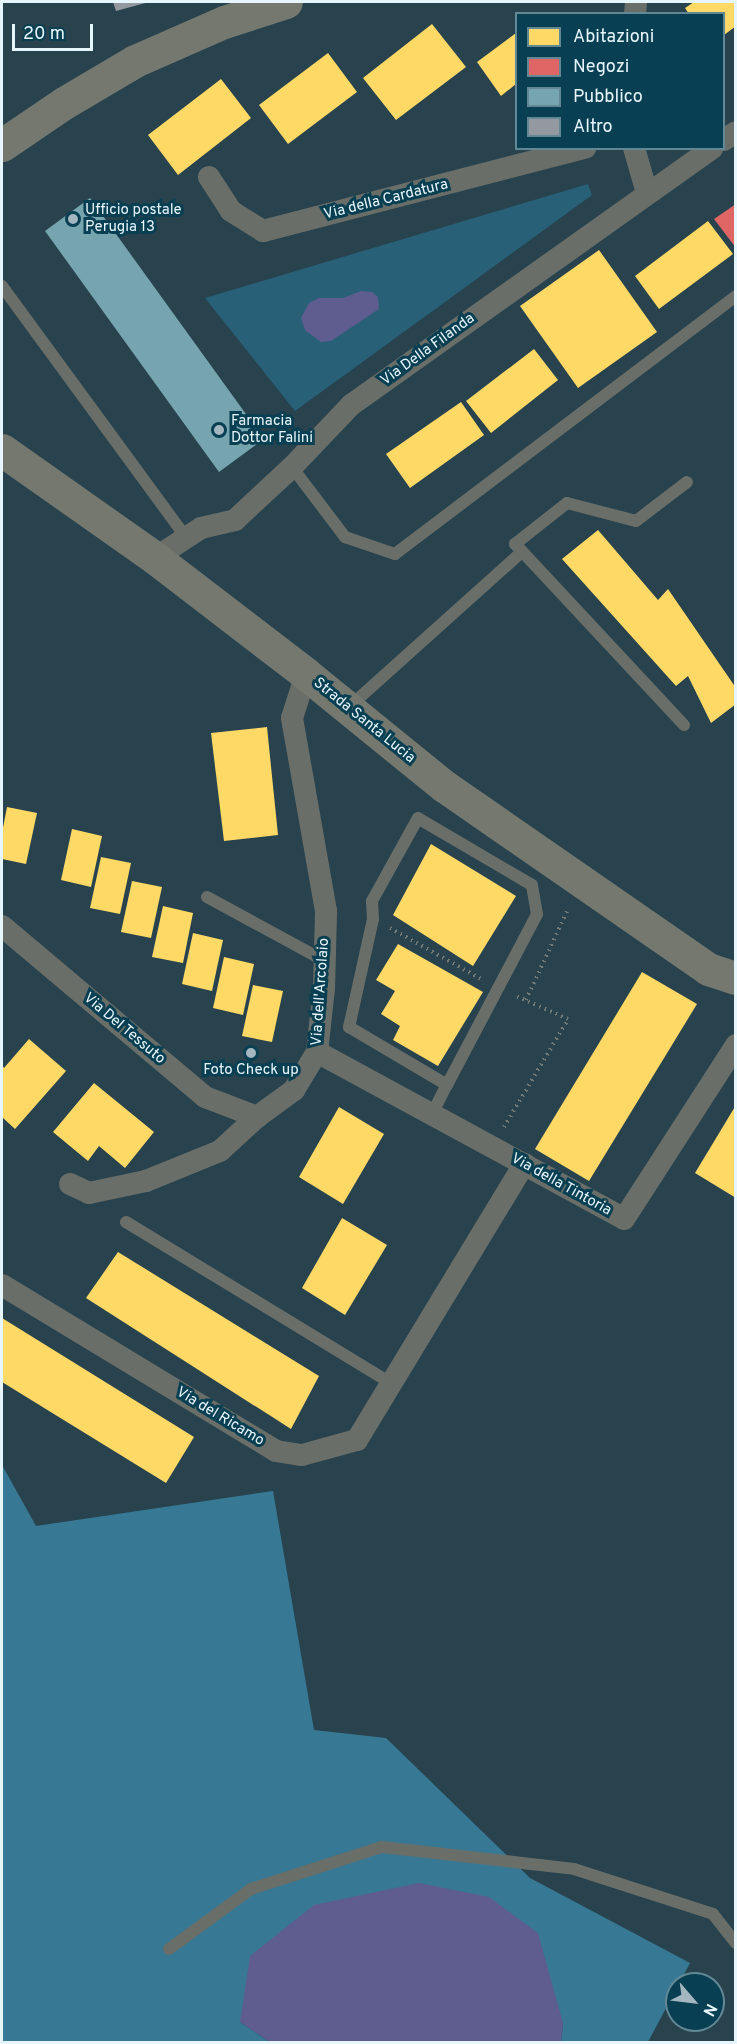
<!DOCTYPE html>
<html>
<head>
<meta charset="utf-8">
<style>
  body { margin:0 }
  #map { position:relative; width:737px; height:2044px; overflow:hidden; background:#28434e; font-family:Overpass,sans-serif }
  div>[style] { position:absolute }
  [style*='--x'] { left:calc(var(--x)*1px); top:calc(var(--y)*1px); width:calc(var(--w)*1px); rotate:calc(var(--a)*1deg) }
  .green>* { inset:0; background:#286077 }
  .forest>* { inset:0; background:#377995 }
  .water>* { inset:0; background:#5f5c90 }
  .homes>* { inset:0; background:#ffd966 }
  .shops>* { inset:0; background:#e06666 }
  .public>* { inset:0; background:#76a5af }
  .building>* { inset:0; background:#9498a1 }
  .path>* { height:4px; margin-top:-2px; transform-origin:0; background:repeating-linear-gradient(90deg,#747c7a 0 1.5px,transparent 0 6px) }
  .lane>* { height:12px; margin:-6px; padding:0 6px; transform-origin:6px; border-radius:6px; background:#6a6e68 }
  .street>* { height:22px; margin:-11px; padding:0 11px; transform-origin:11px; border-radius:11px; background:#6a6e68 }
  .secondary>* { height:33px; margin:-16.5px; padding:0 16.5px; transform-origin:16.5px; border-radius:16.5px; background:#74786f }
  .dots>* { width:16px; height:16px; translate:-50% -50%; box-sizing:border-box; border:3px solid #093f52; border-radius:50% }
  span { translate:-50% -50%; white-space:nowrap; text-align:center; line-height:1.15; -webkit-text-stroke:6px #093f52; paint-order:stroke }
  .street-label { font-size:15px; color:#e7f6fd }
  .poi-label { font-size:15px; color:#e7f6fd }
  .left { translate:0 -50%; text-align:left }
  .frame { position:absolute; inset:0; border:3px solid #e7f6fd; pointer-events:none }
  .legend { position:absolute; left:515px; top:12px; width:210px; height:138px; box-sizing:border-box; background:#093f52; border:2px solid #628896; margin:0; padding:8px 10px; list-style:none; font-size:18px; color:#e7f6fd }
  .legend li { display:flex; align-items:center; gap:12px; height:30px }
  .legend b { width:30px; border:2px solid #628896 }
  .north { position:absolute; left:665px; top:1972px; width:60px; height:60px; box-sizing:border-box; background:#093f52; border:2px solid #628896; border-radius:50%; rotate:118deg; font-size:16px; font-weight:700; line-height:24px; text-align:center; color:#e7f6fd }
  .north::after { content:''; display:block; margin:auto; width:21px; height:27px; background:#a4b7c0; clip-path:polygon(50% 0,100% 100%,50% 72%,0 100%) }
  .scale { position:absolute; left:12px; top:24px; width:81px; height:27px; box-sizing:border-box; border:3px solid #e7f6fd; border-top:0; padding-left:8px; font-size:18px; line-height:21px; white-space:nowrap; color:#e7f6fd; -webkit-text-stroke:4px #093f52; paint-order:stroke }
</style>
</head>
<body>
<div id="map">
  <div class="green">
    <div style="clip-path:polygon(588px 184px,592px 195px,295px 411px,205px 298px)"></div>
  </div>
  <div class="forest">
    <div style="clip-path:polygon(2px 1465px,36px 1526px,273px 1491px,314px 1730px,386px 1738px,530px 1878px,690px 1963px,648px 2042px,561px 2042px,563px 2023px,240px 2022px,270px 2042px,2px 2042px)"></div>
  </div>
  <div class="water">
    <div style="clip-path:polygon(361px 291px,372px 292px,378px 297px,379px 309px,331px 341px,321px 342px,305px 330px,301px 318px,309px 303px,319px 298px,343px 298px)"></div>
    <div style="clip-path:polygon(419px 1883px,489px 1897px,538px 1933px,563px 2023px,561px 2042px,270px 2042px,240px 2022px,250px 1956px,314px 1905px)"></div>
  </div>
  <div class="homes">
    <div style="clip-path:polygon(694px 2px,736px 2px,736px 26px,724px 35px,724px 14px,689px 14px,685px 8px)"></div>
    <div style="clip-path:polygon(432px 24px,466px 67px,396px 120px,363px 78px)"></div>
    <div style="clip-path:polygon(516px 33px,516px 84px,501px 96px,477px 62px)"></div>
    <div style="clip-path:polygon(328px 53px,357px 92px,288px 144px,259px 105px)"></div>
    <div style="clip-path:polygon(221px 79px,251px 118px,178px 175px,148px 135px)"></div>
    <div style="clip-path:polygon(708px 221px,733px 254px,659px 309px,635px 276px)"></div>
    <div style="clip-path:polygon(599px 250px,657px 332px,578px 388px,520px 306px)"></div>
    <div style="clip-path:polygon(534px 349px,558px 380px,491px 433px,466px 401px)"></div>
    <div style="clip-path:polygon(461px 402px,484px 435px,410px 488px,386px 454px)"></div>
    <div style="clip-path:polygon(598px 530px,658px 600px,668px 589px,736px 688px,736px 704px,711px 723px,688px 676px,676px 686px,562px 559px)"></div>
    <div style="clip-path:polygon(267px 727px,278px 835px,224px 841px,211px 733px)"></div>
    <div style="clip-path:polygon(7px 807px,37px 813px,26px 864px,2px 859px,2px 833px)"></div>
    <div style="clip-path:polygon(72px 829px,102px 836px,91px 887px,61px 880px)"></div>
    <div style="clip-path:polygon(431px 844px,516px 896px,473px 966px,393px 915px)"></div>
    <div style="clip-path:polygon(101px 857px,131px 863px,120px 914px,90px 908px)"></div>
    <div style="clip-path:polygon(132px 881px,162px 887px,151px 938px,121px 932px)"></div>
    <div style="clip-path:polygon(163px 906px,193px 913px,183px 963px,152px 957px)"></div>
    <div style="clip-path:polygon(193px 933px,223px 940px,212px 991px,182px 984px)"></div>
    <div style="clip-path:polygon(398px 944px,483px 992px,438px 1066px,393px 1040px,400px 1026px,381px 1014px,395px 991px,376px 980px)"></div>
    <div style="clip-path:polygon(224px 957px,254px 964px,243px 1015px,213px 1008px)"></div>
    <div style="clip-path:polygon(642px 972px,697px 1004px,589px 1181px,535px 1149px)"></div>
    <div style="clip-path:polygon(253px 985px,283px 991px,272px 1042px,242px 1036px)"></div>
    <div style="clip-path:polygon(29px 1039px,66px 1071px,15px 1129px,2px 1117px,2px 1065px,4px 1068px)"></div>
    <div style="clip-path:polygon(94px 1083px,154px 1132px,125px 1168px,99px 1146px,88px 1161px,53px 1132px)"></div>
    <div style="clip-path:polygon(736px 1105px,736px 1198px,695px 1173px)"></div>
    <div style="clip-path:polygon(339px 1107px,384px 1134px,343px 1204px,299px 1177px)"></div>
    <div style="clip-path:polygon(342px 1218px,387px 1245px,345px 1315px,302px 1288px)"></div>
    <div style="clip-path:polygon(118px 1252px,319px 1376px,291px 1429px,86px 1298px)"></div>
    <div style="clip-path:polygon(2px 1318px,194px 1437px,166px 1483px,2px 1382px)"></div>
  </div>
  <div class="shops">
    <div style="clip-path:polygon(736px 204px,736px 248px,714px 219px)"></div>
  </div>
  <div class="public">
    <div style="clip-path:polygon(90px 198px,264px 439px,219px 472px,45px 231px)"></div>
  </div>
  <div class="building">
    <div style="clip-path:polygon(113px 2px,149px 2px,116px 11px)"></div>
  </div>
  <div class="path">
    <div style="--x:390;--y:928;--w:107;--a:29.2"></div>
    <div style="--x:526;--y:1000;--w:100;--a:-65.2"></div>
    <div style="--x:504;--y:1127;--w:126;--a:-59.3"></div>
    <div style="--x:568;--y:1019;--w:57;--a:-156.1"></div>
  </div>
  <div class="lane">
    <div style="--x:2;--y:286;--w:311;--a:53.8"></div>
    <div style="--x:292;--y:467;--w:88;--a:52.9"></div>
    <div style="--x:345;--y:537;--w:53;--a:18.8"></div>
    <div style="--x:395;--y:554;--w:428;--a:-37.1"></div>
    <div style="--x:349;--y:707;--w:232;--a:-41.9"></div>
    <div style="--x:684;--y:725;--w:248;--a:-133"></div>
    <div style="--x:515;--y:544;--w:66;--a:-38.3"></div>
    <div style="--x:567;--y:503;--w:71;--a:14.6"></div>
    <div style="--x:636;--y:521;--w:64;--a:-37.4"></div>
    <div style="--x:207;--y:897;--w:134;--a:28.5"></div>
    <div style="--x:432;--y:1114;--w:33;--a:-63"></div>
    <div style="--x:447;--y:1085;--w:193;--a:-62.2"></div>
    <div style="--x:537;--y:914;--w:29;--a:-100"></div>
    <div style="--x:532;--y:885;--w:132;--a:-149.6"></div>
    <div style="--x:418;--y:818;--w:95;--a:119"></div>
    <div style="--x:372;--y:901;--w:18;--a:87"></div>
    <div style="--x:373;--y:919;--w:111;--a:102.5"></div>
    <div style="--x:349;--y:1027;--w:114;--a:30.6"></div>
    <div style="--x:126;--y:1222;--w:310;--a:31.3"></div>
    <div style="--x:169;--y:1949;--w:102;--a:-36.2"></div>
    <div style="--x:251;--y:1889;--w:138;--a:-17.8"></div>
    <div style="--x:382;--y:1847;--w:193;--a:6.5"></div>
    <div style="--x:574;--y:1869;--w:146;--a:17.9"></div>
    <div style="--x:713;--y:1914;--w:37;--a:52"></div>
  </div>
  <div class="street">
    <div style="--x:635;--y:14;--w:12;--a:-85"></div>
    <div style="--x:724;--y:140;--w:14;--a:-34"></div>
    <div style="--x:634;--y:148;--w:47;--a:73.9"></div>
    <div style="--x:209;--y:177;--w:40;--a:57.1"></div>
    <div style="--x:231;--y:211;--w:38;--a:32"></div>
    <div style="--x:263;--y:231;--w:333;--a:-14.5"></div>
    <div style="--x:155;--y:558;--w:55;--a:-33.1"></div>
    <div style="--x:201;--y:528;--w:35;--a:-13"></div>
    <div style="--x:235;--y:520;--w:78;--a:-42.9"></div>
    <div style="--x:292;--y:467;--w:86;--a:-46.4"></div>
    <div style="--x:351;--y:405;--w:443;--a:-35.4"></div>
    <div style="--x:2;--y:926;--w:265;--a:40.1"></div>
    <div style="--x:205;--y:1097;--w:56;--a:21"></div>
    <div style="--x:317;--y:1052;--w:349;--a:28.5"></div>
    <div style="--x:624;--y:1219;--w:207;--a:-57.2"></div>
    <div style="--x:70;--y:1184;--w:21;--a:25"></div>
    <div style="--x:89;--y:1193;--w:58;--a:-11.9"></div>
    <div style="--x:146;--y:1181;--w:80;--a:-22.1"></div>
    <div style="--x:220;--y:1151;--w:50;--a:-42.6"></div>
    <div style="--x:257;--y:1117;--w:46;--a:-36.1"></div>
    <div style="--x:294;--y:1090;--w:44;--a:-58.8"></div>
    <div style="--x:317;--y:1052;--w:63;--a:-83.7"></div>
    <div style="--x:324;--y:989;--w:78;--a:-88.5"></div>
    <div style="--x:326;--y:911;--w:196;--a:-100"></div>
    <div style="--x:292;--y:718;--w:46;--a:-72.3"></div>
    <div style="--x:2;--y:1285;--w:320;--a:31.2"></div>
    <div style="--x:276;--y:1451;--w:26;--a:9"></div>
    <div style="--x:302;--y:1455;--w:57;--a:-15.3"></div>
    <div style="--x:357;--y:1440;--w:323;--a:-58.8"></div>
  </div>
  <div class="secondary">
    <div style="--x:2;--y:145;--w:75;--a:-34.1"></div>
    <div style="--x:64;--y:103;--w:82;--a:-30.6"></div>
    <div style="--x:135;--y:61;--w:97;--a:-23.7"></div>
    <div style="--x:224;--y:22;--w:65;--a:-17.9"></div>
    <div style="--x:2;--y:450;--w:187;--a:35.2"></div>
    <div style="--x:155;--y:558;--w:190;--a:37.5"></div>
    <div style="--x:306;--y:674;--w:178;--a:39.1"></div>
    <div style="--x:444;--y:786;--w:321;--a:34.7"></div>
    <div style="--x:708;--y:969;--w:29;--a:18"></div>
  </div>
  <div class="dots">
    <div style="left:73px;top:219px;background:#a4b7c0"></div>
    <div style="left:219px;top:430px;background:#a4b7c0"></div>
    <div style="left:251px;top:1053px;background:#a4b7c0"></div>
  </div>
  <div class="street-label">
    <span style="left:386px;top:200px;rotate:-14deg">Via della Cardatura</span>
    <span style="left:428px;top:350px;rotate:-36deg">Via Della Filanda</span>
    <span style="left:364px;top:721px;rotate:39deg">Strada Santa Lucia</span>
    <span style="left:321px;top:992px;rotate:-86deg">Via dell'Arcolaio</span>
    <span style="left:124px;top:1029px;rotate:40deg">Via Del Tessuto</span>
    <span style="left:561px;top:1185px;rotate:29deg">Via della Tintoria</span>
    <span style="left:220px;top:1417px;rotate:31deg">Via del Ricamo</span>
  </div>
  <div class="poi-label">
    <span class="left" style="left:85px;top:219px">Ufficio postale<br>Perugia 13</span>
    <span class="left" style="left:231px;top:430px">Farmacia<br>Dottor Falini</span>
    <span style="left:251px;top:1071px">Foto Check up</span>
  </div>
  <div class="frame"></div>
  <ul class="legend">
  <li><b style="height:16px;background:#ffd966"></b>Abitazioni</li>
  <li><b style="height:16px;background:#e06666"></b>Negozi</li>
  <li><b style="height:16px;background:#76a5af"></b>Pubblico</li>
  <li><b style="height:16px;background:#9498a1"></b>Altro</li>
  </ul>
  <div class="north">N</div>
  <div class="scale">20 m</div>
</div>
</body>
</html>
